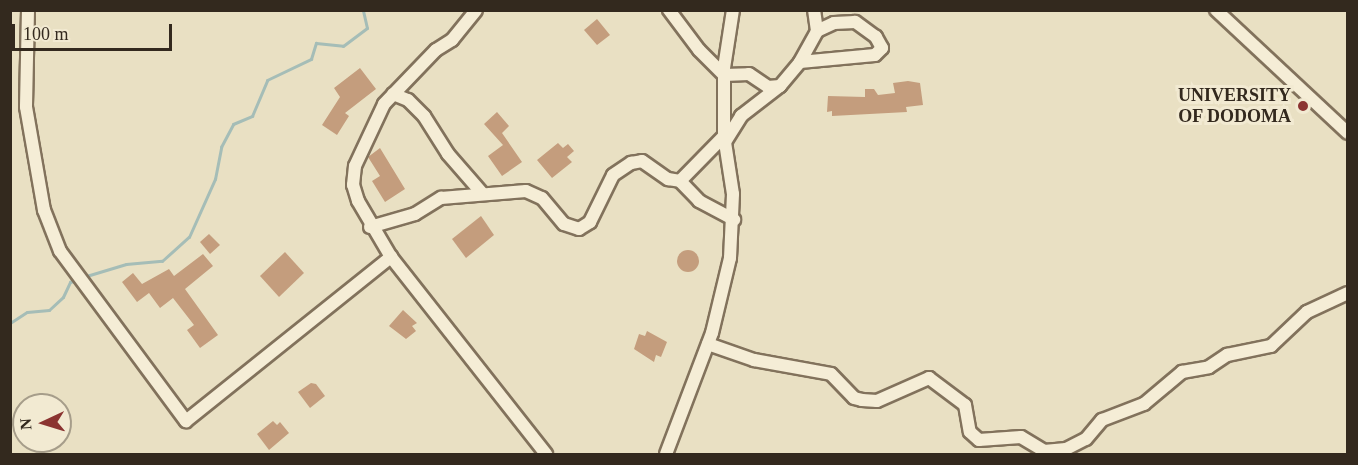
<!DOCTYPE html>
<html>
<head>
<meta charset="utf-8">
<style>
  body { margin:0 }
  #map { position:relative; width:1358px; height:465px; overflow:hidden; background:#e9e0c3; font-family:Georgia,serif }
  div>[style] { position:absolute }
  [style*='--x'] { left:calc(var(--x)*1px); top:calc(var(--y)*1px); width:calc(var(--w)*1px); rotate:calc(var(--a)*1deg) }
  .stream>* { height:3px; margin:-1.5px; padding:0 1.5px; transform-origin:1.5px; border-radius:1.5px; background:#a5bdb7 }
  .building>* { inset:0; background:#c49d7d }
  .round { border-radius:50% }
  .roads { filter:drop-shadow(2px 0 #82725c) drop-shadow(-2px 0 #82725c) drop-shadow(0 2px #82725c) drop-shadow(0 -2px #82725c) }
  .minor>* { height:12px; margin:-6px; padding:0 6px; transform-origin:6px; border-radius:6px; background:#f5edd6 }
  .dots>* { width:16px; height:16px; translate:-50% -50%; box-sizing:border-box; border:3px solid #f2ead2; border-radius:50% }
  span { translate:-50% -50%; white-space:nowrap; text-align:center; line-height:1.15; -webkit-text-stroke:6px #f2ead2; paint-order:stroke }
  .poi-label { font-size:18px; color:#33291e; font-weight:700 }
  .right { translate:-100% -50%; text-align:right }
  .frame { position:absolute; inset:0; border:12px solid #33291e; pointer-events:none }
  .north { position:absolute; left:12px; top:393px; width:60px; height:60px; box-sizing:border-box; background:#f2ead2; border:2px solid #a69d8a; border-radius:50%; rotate:266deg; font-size:16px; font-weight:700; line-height:24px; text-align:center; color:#33291e }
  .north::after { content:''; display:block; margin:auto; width:21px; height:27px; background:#8b3431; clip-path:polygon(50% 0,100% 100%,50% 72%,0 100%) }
  .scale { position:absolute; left:12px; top:24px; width:160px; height:27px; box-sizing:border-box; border:3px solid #33291e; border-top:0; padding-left:8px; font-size:18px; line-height:21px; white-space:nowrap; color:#33291e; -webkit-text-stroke:4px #f2ead2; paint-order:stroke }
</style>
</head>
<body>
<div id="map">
  <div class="stream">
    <div style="--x:83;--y:277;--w:45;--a:-16.8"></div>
    <div style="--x:126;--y:264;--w:36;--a:-5"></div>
    <div style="--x:162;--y:261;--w:36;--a:-42"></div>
    <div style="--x:189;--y:237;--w:64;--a:-65.9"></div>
    <div style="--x:215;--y:179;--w:33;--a:-79"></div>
    <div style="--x:221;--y:147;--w:26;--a:-62"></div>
    <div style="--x:233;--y:124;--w:21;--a:-23"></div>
    <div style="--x:252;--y:116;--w:39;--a:-67"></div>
    <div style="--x:267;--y:80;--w:49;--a:-25.5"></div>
    <div style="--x:311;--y:59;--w:17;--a:-73"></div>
    <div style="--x:316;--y:43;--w:27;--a:6"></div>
    <div style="--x:343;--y:46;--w:30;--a:-37"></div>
    <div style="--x:367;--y:28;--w:18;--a:-103"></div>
    <div style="--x:10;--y:323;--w:20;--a:-33"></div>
    <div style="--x:27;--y:312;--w:22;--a:-5"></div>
    <div style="--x:49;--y:310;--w:19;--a:-43"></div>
    <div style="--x:63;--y:297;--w:17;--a:-65"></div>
    <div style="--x:70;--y:282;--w:7;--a:-16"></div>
  </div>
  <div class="building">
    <div style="clip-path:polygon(597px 19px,610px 35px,597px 45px,584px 30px)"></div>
    <div style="clip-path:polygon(360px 68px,376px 89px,345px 113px,349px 116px,337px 135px,322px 125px,340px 97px,334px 88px)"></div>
    <div style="clip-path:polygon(908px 81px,920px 83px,923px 105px,906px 107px,907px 112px,832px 116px,832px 111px,827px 112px,828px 96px,865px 97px,865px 89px,874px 89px,878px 95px,895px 93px,893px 83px)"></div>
    <div style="clip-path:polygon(497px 112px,509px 126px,502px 133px,522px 162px,502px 176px,488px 156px,503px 145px,484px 124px)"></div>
    <div style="clip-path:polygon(558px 143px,563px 148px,568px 144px,574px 151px,567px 157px,572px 162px,552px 178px,537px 160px)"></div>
    <div style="clip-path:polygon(380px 148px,405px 189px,385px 202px,372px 181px,380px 176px,368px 157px)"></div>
    <div style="clip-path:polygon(481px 216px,494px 235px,466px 258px,452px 239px)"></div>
    <div style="clip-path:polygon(209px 234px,220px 245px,210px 254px,200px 242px)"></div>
    <div class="round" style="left:677px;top:250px;width:22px;height:22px"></div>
    <div style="clip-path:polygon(285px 252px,304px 273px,279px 297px,260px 276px)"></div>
    <div style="clip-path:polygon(203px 254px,213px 266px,185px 289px,218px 335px,200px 348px,187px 330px,194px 325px,173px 298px,160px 308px,149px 293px,137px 302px,122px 282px,133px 273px,142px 284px,169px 269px,174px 276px)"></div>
    <div style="clip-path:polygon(403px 310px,417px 323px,412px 326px,416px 331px,406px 339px,389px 326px)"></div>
    <div style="clip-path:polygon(647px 331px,667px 342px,661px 357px,656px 355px,654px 362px,634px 349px,639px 334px,645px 336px)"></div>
    <div style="clip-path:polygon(311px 383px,316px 384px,325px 396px,310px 408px,298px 392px)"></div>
    <div style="clip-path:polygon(273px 421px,277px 425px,280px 422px,289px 433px,269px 450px,257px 434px)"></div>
  </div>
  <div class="roads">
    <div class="minor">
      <div style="--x:28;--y:10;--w:97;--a:91.2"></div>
      <div style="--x:26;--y:107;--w:105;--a:80.1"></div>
      <div style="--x:44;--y:210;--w:44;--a:68.7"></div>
      <div style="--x:60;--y:251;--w:212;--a:53.5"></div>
      <div style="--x:186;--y:421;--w:263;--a:-38.7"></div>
      <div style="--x:391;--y:257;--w:251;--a:51.8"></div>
      <div style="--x:669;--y:10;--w:50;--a:53.1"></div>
      <div style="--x:699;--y:50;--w:35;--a:45"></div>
      <div style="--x:724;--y:75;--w:25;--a:-2"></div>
      <div style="--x:749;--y:74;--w:23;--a:34"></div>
      <div style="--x:768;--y:87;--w:12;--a:-5"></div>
      <div style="--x:780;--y:86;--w:31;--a:-50"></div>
      <div style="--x:800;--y:62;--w:35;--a:-61"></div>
      <div style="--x:817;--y:31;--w:21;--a:-98"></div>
      <div style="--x:1216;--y:10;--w:180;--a:43"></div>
      <div style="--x:800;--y:62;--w:75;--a:-5.3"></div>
      <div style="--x:875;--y:55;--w:10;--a:-45"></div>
      <div style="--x:882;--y:48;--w:13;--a:-119"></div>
      <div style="--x:876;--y:37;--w:26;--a:-144"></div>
      <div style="--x:855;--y:22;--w:21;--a:177"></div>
      <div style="--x:834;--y:23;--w:19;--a:155"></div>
      <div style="--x:393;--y:94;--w:16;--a:22"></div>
      <div style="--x:408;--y:100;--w:23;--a:45"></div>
      <div style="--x:424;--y:116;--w:45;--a:57.7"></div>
      <div style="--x:448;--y:154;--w:52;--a:48.9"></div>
      <div style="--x:725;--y:142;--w:31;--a:-58"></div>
      <div style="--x:741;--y:116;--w:49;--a:-37.6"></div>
      <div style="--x:680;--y:181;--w:28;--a:46"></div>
      <div style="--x:699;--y:201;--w:40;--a:28"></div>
      <div style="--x:370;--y:227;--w:47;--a:-16.1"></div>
      <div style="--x:415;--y:214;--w:31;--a:-32"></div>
      <div style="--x:441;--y:198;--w:85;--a:-4.7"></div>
      <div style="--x:526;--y:191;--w:17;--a:24"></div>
      <div style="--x:542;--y:198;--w:34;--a:50"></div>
      <div style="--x:564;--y:224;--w:16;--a:18"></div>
      <div style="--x:579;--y:229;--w:13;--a:-32"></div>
      <div style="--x:590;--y:222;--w:52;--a:-63.9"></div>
      <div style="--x:613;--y:175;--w:22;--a:-34"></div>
      <div style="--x:631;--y:163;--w:11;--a:-10"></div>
      <div style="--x:642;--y:161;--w:32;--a:35"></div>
      <div style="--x:668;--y:179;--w:12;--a:9"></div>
      <div style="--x:680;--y:181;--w:63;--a:-45.6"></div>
      <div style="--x:724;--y:136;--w:68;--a:-90"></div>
      <div style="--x:724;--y:68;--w:59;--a:-81.2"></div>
      <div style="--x:391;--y:257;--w:65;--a:-120.5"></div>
      <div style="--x:358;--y:201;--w:17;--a:-107"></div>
      <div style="--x:353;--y:185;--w:19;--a:-84"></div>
      <div style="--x:355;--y:166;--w:68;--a:-64.9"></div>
      <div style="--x:384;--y:104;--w:75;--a:-46.1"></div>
      <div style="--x:436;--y:50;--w:19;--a:-32"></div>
      <div style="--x:452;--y:40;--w:38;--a:-51"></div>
      <div style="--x:708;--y:344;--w:49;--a:19.2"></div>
      <div style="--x:754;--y:360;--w:78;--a:10.3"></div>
      <div style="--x:831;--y:374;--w:33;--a:46"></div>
      <div style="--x:854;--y:398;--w:8;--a:14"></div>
      <div style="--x:862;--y:400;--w:15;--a:4"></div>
      <div style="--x:877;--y:401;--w:57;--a:-23.9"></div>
      <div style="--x:929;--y:378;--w:45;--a:36.9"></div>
      <div style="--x:965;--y:405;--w:27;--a:80"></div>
      <div style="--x:970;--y:432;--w:12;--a:42"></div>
      <div style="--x:979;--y:440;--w:42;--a:-4.1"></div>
      <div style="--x:1021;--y:437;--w:27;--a:31"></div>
      <div style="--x:1044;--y:451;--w:22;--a:-5"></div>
      <div style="--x:1066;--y:449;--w:22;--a:-27"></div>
      <div style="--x:1086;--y:439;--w:25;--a:-50"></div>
      <div style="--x:1102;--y:420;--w:45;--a:-20.9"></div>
      <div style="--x:1144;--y:404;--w:50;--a:-40.1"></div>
      <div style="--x:1182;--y:372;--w:27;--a:-10"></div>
      <div style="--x:1209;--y:367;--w:22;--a:-34"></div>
      <div style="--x:1227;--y:355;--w:45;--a:-11.6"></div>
      <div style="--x:1271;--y:346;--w:50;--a:-43.4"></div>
      <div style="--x:1307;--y:312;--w:45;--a:-24.9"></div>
      <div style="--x:666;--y:454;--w:129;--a:-69.2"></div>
      <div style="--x:712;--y:333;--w:77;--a:-76.5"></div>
      <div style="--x:730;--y:258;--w:64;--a:-87.3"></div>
      <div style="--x:733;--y:194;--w:59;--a:-98.8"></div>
    </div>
  </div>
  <div class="dots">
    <div style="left:1303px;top:106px;background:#8b3431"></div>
  </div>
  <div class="poi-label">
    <span class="right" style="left:1291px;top:106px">UNIVERSITY<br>OF DODOMA</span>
  </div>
  <div class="frame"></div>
  <div class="north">N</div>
  <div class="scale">100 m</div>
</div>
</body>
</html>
